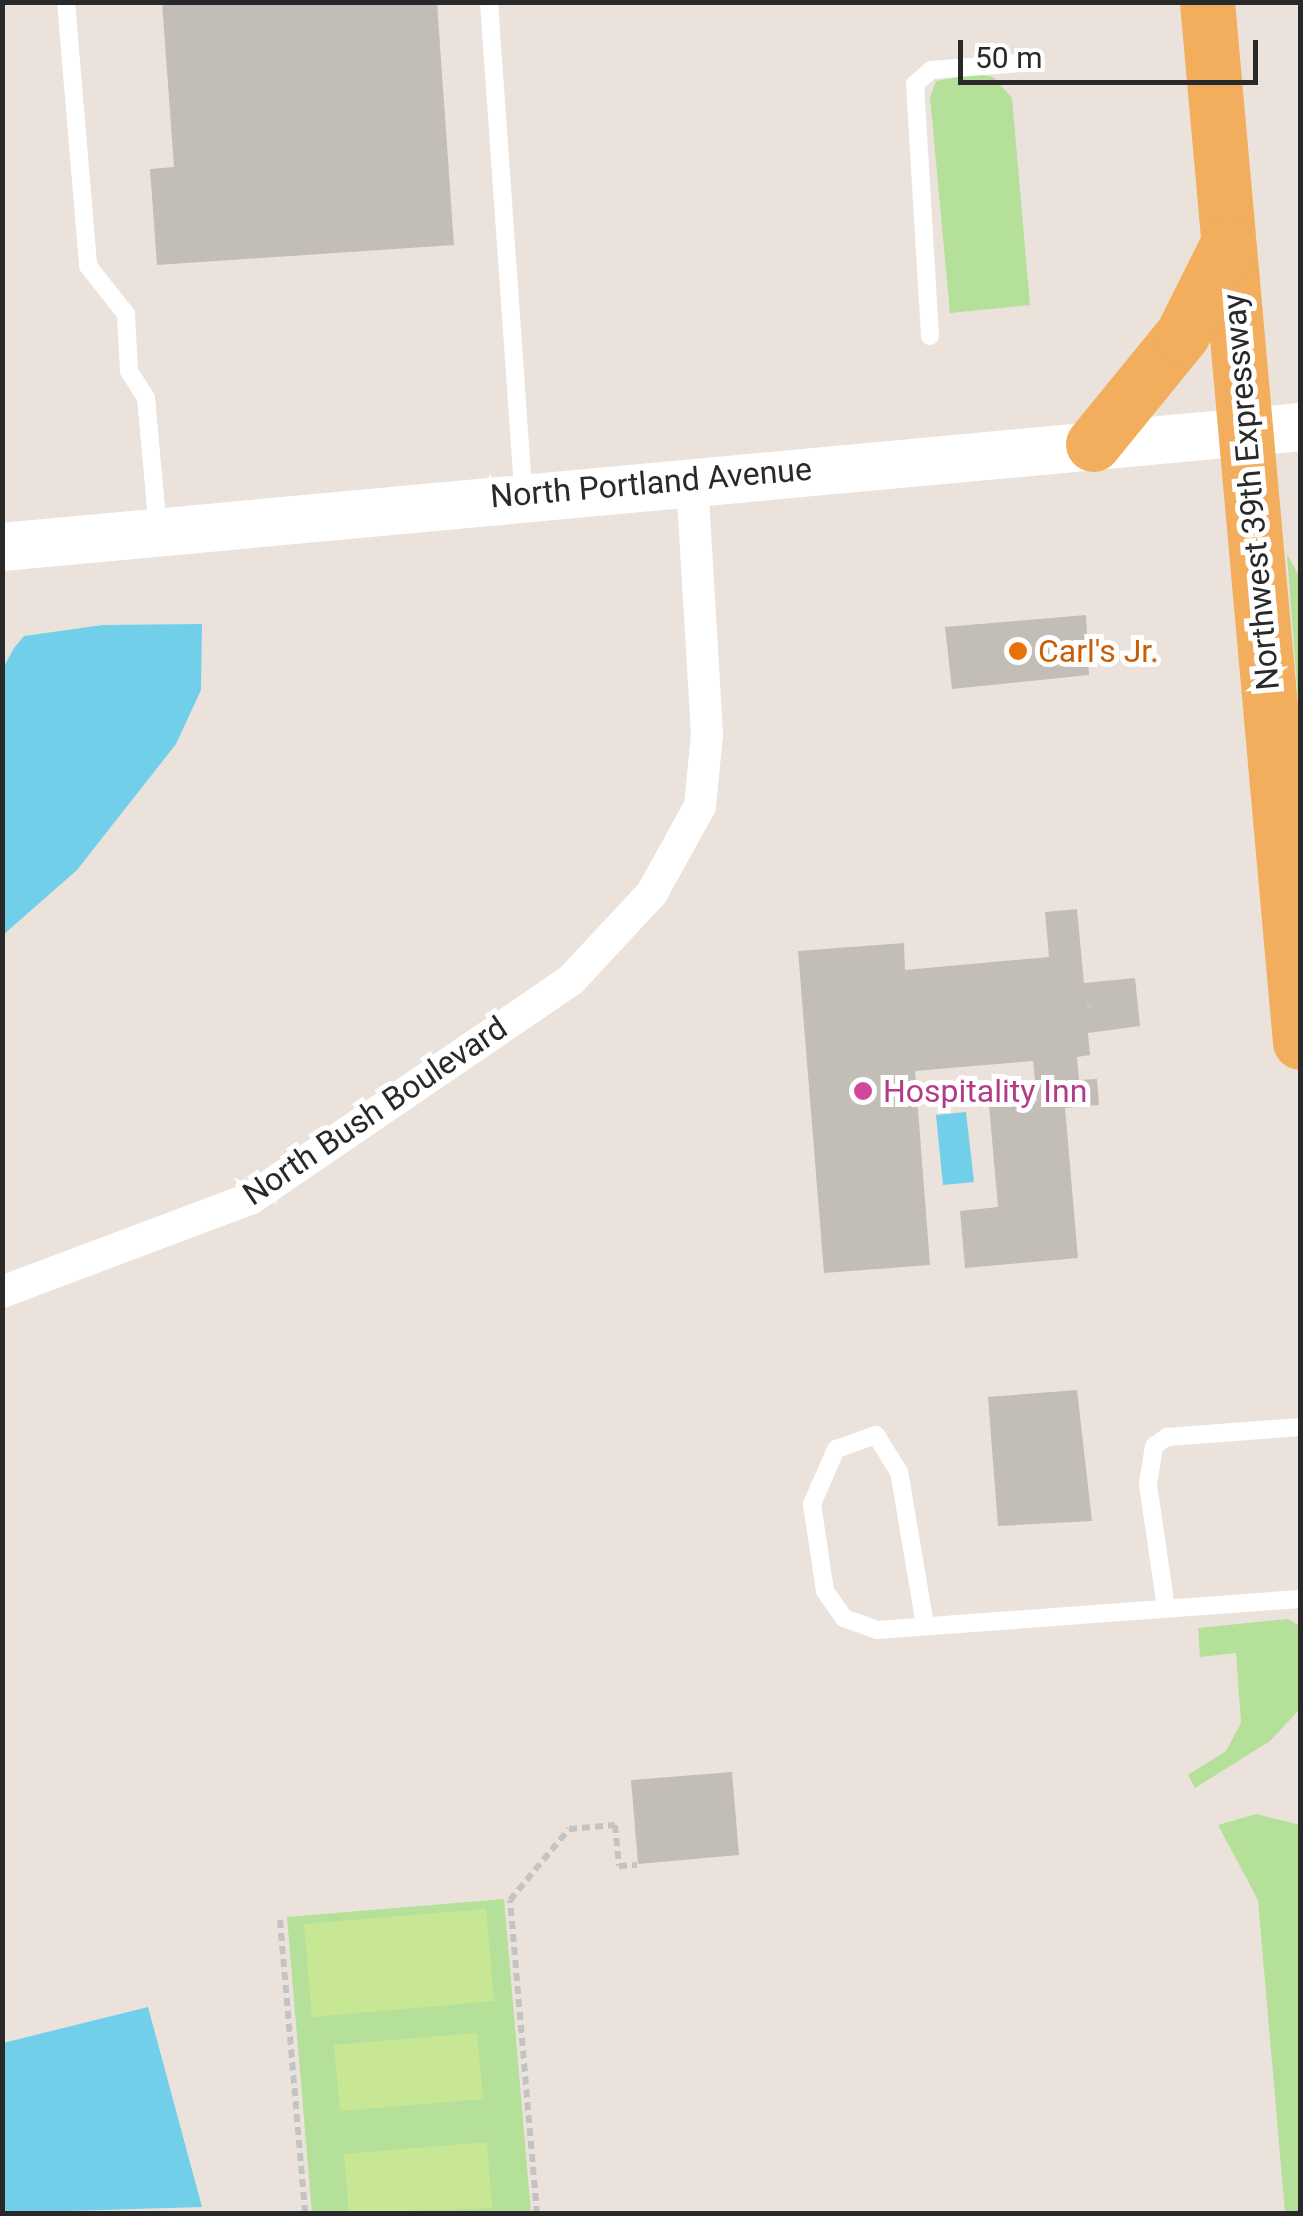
<!DOCTYPE html>
<html>
<head>
<meta charset="utf-8">
<style>
  body { margin:0 }
  #map { position:relative; width:1303px; height:2216px; overflow:hidden; background:#ebe3db; font-family:Roboto,sans-serif }
  div>[style] { position:absolute }
  [style*='--x'] { left:calc(var(--x)*1px); top:calc(var(--y)*1px); width:calc(var(--w)*1px); rotate:calc(var(--a)*1deg) }
  .green>* { inset:0; background:#b4e099 }
  .pitch>* { inset:0; background:#c8e795 }
  .water>* { inset:0; background:#71cfea }
  .building>* { inset:0; background:#c3bdb8 }
  .path>* { height:6px; margin-top:-3px; transform-origin:0; background:repeating-linear-gradient(90deg,#c3c3c3 0 8px,transparent 0 13px) }
  .service>* { height:18px; margin:-9px; padding:0 9px; transform-origin:9px; border-radius:9px; background:#fff }
  .minor>* { height:32px; margin:-16px; padding:0 16px; transform-origin:16px; border-radius:16px; background:#fff }
  .secondary>* { height:48px; margin:-24px; padding:0 24px; transform-origin:24px; border-radius:24px; background:#fff }
  .trunk>* { height:55px; margin:-27.5px; padding:0 27.5px; transform-origin:27.5px; border-radius:27.5px; background:#f2ae5c }
  .dots>* { width:28px; height:28px; translate:-50% -50%; box-sizing:border-box; border:5px solid #fff; border-radius:50% }
  span { translate:-50% -50%; white-space:nowrap; text-align:center; line-height:1.15; -webkit-text-stroke:10px #fff; paint-order:stroke }
  .street-label { font-size:32px; color:#292929 }
  .food-label { font-size:32px; color:#c56008 }
  .left { translate:0 -50%; text-align:left }
  .hotel-label { font-size:32px; color:#b23c85 }
  .frame { position:absolute; inset:0; border:5px solid #292929; pointer-events:none }
  .scale { position:absolute; left:958px; top:40px; width:300px; height:45px; box-sizing:border-box; border:5px solid #292929; border-top:0; padding-left:12px; font-size:30px; line-height:35px; white-space:nowrap; color:#292929; -webkit-text-stroke:8px #fff; paint-order:stroke }
</style>
</head>
<body>
<div id="map">
  <div class="green">
    <div style="clip-path:polygon(975px 74px,993px 77px,1012px 98px,1030px 305px,950px 313px,930px 97px,936px 81px)"></div>
    <div style="clip-path:polygon(1287px 554px,1300px 578px,1300px 726px)"></div>
    <div style="clip-path:polygon(1288px 1619px,1300px 1626px,1300px 1709px,1270px 1741px,1195px 1788px,1188px 1775px,1226px 1751px,1241px 1723px,1236px 1653px,1200px 1657px,1198px 1628px)"></div>
    <div style="clip-path:polygon(1256px 1814px,1300px 1825px,1300px 2213px,1285px 2213px,1258px 1900px,1218px 1825px)"></div>
    <div style="clip-path:polygon(504px 1899px,531px 2213px,312px 2213px,287px 1917px)"></div>
  </div>
  <div class="pitch">
    <div style="clip-path:polygon(486px 1909px,494px 2001px,312px 2017px,304px 1924px)"></div>
    <div style="clip-path:polygon(477px 2033px,483px 2099px,340px 2111px,334px 2045px)"></div>
    <div style="clip-path:polygon(487px 2142px,492px 2208px,349px 2213px,344px 2154px)"></div>
  </div>
  <div class="water">
    <div style="clip-path:polygon(202px 624px,201px 690px,176px 744px,77px 870px,3px 935px,2px 670px,14px 648px,24px 636px,103px 625px)"></div>
    <div style="clip-path:polygon(966px 1112px,974px 1182px,943px 1185px,936px 1115px)"></div>
    <div style="clip-path:polygon(148px 2007px,202px 2207px,3px 2213px,3px 2043px)"></div>
  </div>
  <div class="building">
    <div style="clip-path:polygon(162px 2px,437px 2px,454px 245px,157px 265px,150px 169px,174px 167px)"></div>
    <div style="clip-path:polygon(1086px 615px,1089px 675px,952px 689px,945px 627px)"></div>
    <div style="clip-path:polygon(1077px 909px,1084px 983px,1135px 978px,1140px 1026px,1088px 1033px,1090px 1055px,1077px 1057px,1079px 1080px,1097px 1079px,1099px 1105px,1065px 1108px,1078px 1258px,965px 1268px,960px 1211px,998px 1207px,989px 1106px,1037px 1101px,1033px 1061px,915px 1071px,930px 1265px,824px 1273px,798px 951px,904px 943px,905px 970px,1049px 957px,1045px 912px)"></div>
    <div style="clip-path:polygon(1077px 1390px,1092px 1521px,998px 1526px,988px 1397px)"></div>
    <div style="clip-path:polygon(732px 1772px,739px 1855px,638px 1864px,631px 1780px)"></div>
  </div>
  <div class="path">
    <div style="--x:1086;--y:1006;--w:6;--a:-9"></div>
    <div style="--x:280;--y:1920;--w:295;--a:85.1"></div>
    <div style="--x:537;--y:2214;--w:315;--a:-94.9"></div>
    <div style="--x:510;--y:1900;--w:92;--a:-50.3"></div>
    <div style="--x:569;--y:1829;--w:46;--a:-5"></div>
    <div style="--x:615;--y:1825;--w:41;--a:84.4"></div>
    <div style="--x:619;--y:1866;--w:18;--a:-3"></div>
  </div>
  <div class="service">
    <div style="--x:66;--y:2;--w:265;--a:85.2"></div>
    <div style="--x:88;--y:266;--w:61;--a:51.6"></div>
    <div style="--x:126;--y:314;--w:57;--a:87"></div>
    <div style="--x:129;--y:371;--w:32;--a:58"></div>
    <div style="--x:146;--y:398;--w:133;--a:84.8"></div>
    <div style="--x:489;--y:2;--w:493;--a:86"></div>
    <div style="--x:930;--y:336;--w:252;--a:-93.4"></div>
    <div style="--x:915;--y:84;--w:21;--a:-41"></div>
    <div style="--x:931;--y:70;--w:104;--a:-4.4"></div>
    <div style="--x:1166;--y:1608;--w:125;--a:-98.3"></div>
    <div style="--x:1148;--y:1484;--w:38;--a:-81"></div>
    <div style="--x:1154;--y:1446;--w:16;--a:-35"></div>
    <div style="--x:1167;--y:1437;--w:133;--a:-4.3"></div>
    <div style="--x:925;--y:1625;--w:155;--a:-99.6"></div>
    <div style="--x:899;--y:1472;--w:44;--a:-121.9"></div>
    <div style="--x:876;--y:1435;--w:42;--a:160.7"></div>
    <div style="--x:836;--y:1449;--w:60;--a:113.6"></div>
    <div style="--x:812;--y:1504;--w:88;--a:81.5"></div>
    <div style="--x:825;--y:1591;--w:33;--a:55"></div>
    <div style="--x:844;--y:1618;--w:35;--a:20"></div>
    <div style="--x:877;--y:1630;--w:424;--a:-4.2"></div>
  </div>
  <div class="minor">
    <div style="--x:2;--y:1292;--w:265;--a:-20.6"></div>
    <div style="--x:250;--y:1199;--w:390;--a:-34.3"></div>
    <div style="--x:572;--y:979;--w:117;--a:-47.1"></div>
    <div style="--x:652;--y:893;--w:99;--a:-61.1"></div>
    <div style="--x:700;--y:806;--w:72;--a:-84.4"></div>
    <div style="--x:707;--y:734;--w:253;--a:-93.4"></div>
  </div>
  <div class="secondary">
    <div style="--x:2;--y:547;--w:1304;--a:-5.28"></div>
  </div>
  <div class="trunk">
    <div style="--x:1207;--y:2;--w:1044;--a:84.89"></div>
    <div style="--x:1093;--y:444;--w:141;--a:-50.8"></div>
    <div style="--x:1182;--y:335;--w:103;--a:-63.4"></div>
  </div>
  <div class="dots">
    <div style="left:1018px;top:651px;background:#e8710a"></div>
    <div style="left:863px;top:1091px;background:#d1479c"></div>
  </div>
  <div class="street-label">
    <span style="left:651px;top:483px;rotate:-5deg">North Portland Avenue</span>
    <span style="left:1251px;top:492px;rotate:-95deg">Northwest 39th Expressway</span>
    <span style="left:375px;top:1111px;rotate:-34deg">North Bush Boulevard</span>
  </div>
  <div class="food-label">
    <span class="left" style="left:1038px;top:651px">Carl's Jr.</span>
  </div>
  <div class="hotel-label">
    <span class="left" style="left:883px;top:1091px">Hospitality Inn</span>
  </div>
  <div class="frame"></div>
  <div class="scale">50 m</div>
</div>
</body>
</html>
